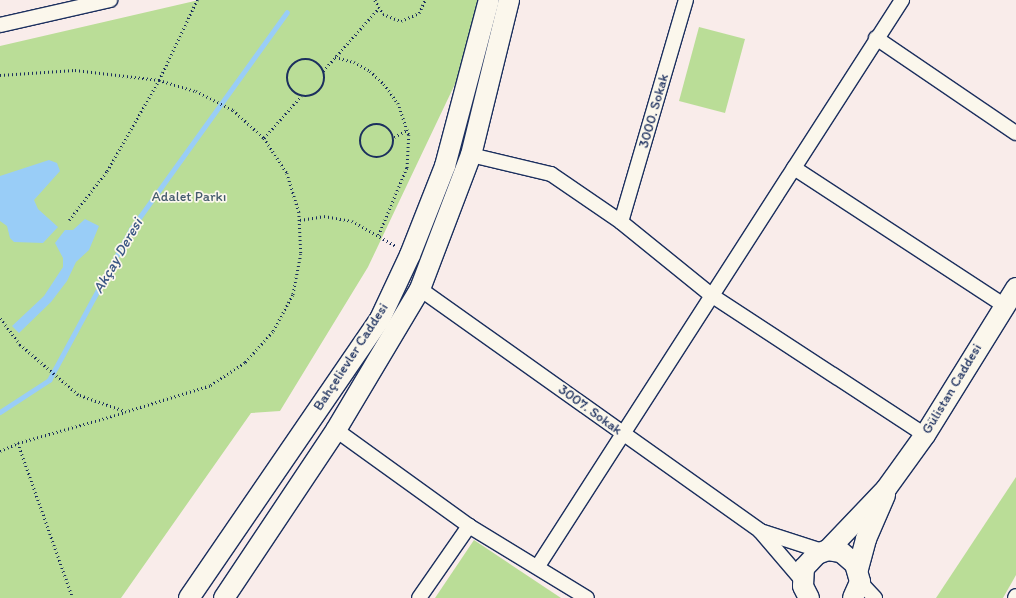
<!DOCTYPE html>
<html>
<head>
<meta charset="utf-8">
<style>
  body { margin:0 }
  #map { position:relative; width:1016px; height:598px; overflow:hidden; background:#f9ecea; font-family:Itim,sans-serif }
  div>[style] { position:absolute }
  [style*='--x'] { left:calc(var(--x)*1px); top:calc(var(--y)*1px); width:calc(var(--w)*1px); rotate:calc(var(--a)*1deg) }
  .green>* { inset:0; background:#badd97 }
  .water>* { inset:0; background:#99cdf7 }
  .stream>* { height:5px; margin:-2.5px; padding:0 2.5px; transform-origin:2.5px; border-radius:2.5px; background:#99cdf7 }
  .path>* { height:2.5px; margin-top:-1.25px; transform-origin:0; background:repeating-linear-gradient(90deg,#1b2f5e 0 1px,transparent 0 4px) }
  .path>.ring { margin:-1.25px; padding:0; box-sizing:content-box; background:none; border:2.5px solid #1b2f5e; border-radius:50% }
  .roads { filter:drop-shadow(1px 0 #1b2f5e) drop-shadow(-1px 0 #1b2f5e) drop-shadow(0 1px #1b2f5e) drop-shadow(0 -1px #1b2f5e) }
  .street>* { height:14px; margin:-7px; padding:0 7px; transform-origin:7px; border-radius:7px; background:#fbf7ec }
  .secondary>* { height:20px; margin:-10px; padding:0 10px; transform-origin:10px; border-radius:10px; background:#fbf7ec }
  span { translate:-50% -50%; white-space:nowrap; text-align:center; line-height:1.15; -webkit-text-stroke:3.5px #fbf7ec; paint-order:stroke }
  .street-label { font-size:14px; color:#1b2f5e }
  .park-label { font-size:14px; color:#435a6c }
  .water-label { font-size:15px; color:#3a5684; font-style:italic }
</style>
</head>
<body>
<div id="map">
  <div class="green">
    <div style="clip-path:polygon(199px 0,477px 0,477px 3px,465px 63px,368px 267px,280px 411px,251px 413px,121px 598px,0 598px,0 46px)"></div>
    <div style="clip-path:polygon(699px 27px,745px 39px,725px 113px,679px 101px)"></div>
    <div style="clip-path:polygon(1016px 477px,1016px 575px,1003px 598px,936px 598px)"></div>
    <div style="clip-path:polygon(474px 540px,561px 598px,435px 598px)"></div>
  </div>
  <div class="water">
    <div style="clip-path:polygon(49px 160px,57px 163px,60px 171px,34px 200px,38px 209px,58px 227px,43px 243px,14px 242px,10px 238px,7px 226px,0 221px,0 176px)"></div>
    <div style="clip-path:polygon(85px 219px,99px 226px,89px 250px,76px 262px,67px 281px,51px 302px,19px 333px,12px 326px,44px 296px,63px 267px,63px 258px,55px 243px,65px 230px,73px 230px)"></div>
  </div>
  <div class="stream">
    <div style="--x:0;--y:412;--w:59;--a:-33.1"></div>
    <div style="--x:49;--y:380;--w:172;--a:-61.5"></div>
    <div style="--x:131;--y:229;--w:267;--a:-54.3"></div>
  </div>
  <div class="path">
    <div style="--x:375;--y:0;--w:16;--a:60"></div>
    <div style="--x:383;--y:14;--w:19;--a:21"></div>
    <div style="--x:401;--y:21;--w:20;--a:-24"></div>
    <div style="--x:419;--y:13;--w:14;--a:-65"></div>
    <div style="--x:335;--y:57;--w:20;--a:15"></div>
    <div style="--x:354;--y:62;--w:18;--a:29"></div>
    <div style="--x:370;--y:71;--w:19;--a:43"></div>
    <div style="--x:384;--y:84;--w:24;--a:54"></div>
    <div style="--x:398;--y:103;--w:34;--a:71"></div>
    <div style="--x:409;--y:135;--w:33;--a:93"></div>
    <div style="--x:407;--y:168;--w:73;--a:112.7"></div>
    <div class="ring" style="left:287px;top:59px;width:35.5px;height:35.5px"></div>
    <div style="--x:323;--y:71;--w:83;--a:-48.4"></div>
    <div style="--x:0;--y:75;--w:75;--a:-3.8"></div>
    <div style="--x:75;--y:70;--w:85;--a:6.8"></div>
    <div style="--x:159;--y:80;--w:39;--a:17"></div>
    <div style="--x:196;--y:91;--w:42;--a:27.2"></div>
    <div style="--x:233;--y:110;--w:42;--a:42.1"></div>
    <div style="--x:264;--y:138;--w:42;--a:56.7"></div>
    <div style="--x:287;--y:173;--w:41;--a:72.9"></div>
    <div style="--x:299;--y:212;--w:42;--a:87.3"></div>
    <div style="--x:301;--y:254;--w:42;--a:101"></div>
    <div style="--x:293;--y:295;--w:42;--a:118.4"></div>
    <div style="--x:273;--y:332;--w:42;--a:132.1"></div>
    <div style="--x:245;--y:363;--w:42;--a:146.7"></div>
    <div style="--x:210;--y:386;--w:88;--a:162.8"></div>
    <div style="--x:126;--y:412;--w:51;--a:-160.5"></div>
    <div style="--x:78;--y:395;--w:77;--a:-139.2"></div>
    <div style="--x:20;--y:345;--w:34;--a:-127"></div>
    <div class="ring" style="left:360px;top:124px;width:31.5px;height:31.5px"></div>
    <div style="--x:394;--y:137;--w:15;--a:-28"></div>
    <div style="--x:264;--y:138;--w:56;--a:-48.6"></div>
    <div style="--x:69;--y:220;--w:62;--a:-52.2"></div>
    <div style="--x:107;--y:171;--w:105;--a:-60.3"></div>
    <div style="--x:159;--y:80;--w:89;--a:-64.6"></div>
    <div style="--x:300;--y:220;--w:24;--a:-9"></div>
    <div style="--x:324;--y:216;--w:28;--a:10"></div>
    <div style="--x:352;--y:221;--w:51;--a:29.6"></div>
    <div style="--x:18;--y:443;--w:164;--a:70.5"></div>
    <div style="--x:0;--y:451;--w:20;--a:-24"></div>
    <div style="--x:18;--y:443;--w:112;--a:-16"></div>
  </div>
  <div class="roads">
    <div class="street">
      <div style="--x:0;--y:25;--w:113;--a:-12.8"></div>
      <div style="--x:876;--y:38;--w:169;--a:34.2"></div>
      <div style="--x:471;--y:155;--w:82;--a:13.4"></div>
      <div style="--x:551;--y:174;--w:85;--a:34.4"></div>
      <div style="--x:621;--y:222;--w:116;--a:39"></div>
      <div style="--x:711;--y:295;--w:256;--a:33.2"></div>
      <div style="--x:794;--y:168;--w:250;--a:33.2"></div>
      <div style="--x:621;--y:222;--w:231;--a:-73.7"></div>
      <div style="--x:420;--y:289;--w:417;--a:35.4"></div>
      <div style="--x:760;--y:531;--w:65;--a:49.4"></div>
      <div style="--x:336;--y:430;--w:164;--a:35.8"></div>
      <div style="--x:469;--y:526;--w:138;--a:31.4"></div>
      <div style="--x:760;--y:531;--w:65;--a:17.9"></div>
      <div style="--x:538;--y:566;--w:673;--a:-57.25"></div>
      <div style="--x:860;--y:582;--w:22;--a:47"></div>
      <div style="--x:419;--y:598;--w:88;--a:-55.2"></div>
      <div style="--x:1015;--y:598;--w:2;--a:-63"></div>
    </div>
    <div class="secondary">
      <div style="--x:828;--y:550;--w:84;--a:-46.4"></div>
      <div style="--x:886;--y:489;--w:67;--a:-54.2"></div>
      <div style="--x:925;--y:435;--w:173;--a:-58.2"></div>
      <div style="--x:858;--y:569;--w:31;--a:-75"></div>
      <div style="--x:866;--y:539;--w:48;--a:-66.6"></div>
      <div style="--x:189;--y:598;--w:338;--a:-55.6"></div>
      <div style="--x:380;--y:319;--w:71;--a:-64.9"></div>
      <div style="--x:410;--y:255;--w:96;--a:-68.5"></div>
      <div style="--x:445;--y:166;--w:172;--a:-75.2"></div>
      <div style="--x:224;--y:598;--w:202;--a:-56.3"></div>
      <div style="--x:336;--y:430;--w:164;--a:-59.2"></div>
      <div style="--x:420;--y:289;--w:143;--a:-69.2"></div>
      <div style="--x:471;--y:155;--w:160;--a:-76.2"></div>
      <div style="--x:809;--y:598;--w:13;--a:-117"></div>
      <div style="--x:803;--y:586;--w:18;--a:-87"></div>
      <div style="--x:804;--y:568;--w:19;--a:-47"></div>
      <div style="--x:817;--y:554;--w:12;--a:-20"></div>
      <div style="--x:828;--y:550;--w:13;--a:9"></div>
      <div style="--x:841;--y:552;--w:18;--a:41"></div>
      <div style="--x:855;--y:564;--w:19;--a:74"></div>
      <div style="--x:860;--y:582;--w:17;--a:114"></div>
    </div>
  </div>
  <div class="street-label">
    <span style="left:654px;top:111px;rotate:-74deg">3000. Sokak</span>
    <span style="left:351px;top:357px;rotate:-57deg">Bahçelievler Caddesi</span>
    <span style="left:952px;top:389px;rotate:-59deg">Gülistan Caddesi</span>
    <span style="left:590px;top:410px;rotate:36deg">3007. Sokak</span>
  </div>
  <div class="park-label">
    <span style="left:189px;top:197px">Adalet Parkı</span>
  </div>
  <div class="water-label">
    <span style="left:118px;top:256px;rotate:-60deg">Akçay Deresi</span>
  </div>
</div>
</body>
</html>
